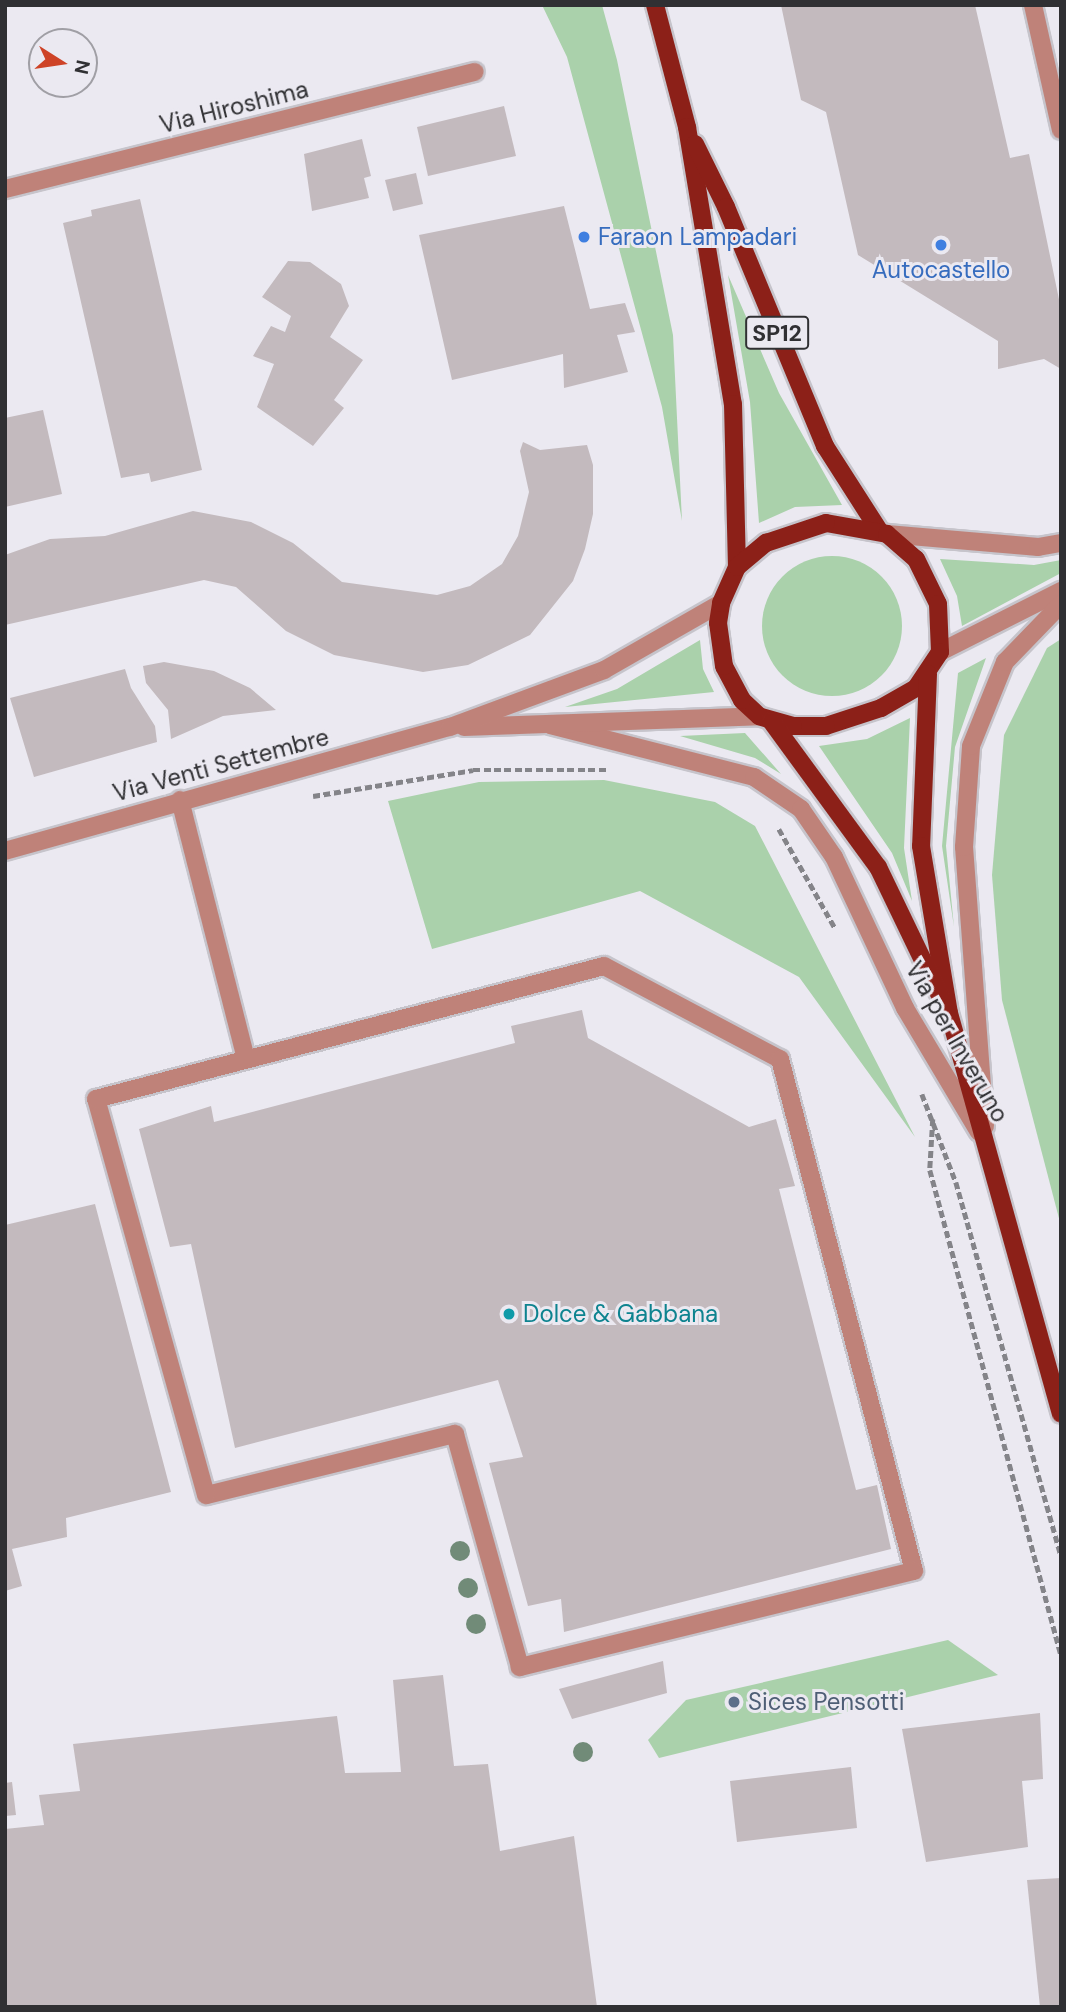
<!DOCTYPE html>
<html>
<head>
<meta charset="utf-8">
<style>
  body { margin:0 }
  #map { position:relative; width:1066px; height:2012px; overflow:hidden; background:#ebe9f1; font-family:"DM Sans",sans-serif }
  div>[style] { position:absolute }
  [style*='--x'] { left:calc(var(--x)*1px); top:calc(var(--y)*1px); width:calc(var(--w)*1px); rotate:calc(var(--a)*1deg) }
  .green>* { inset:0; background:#aad1ab }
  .round { border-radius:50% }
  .building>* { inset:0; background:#c3babe }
  .path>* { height:4.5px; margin-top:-2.25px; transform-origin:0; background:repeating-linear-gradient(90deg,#848489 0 7px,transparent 0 10.5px) }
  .roads { filter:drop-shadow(2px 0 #c6c4cb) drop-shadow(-2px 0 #c6c4cb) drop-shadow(0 2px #c6c4cb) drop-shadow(0 -2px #c6c4cb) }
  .minor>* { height:18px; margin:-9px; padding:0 9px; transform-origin:9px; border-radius:9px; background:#bf8279 }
  .major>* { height:18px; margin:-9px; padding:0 9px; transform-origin:9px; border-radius:9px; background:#8c2018 }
  .trees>* { width:20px; height:20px; margin:-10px; border-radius:50%; background:#718b78 }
  .dots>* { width:19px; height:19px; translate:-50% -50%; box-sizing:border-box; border:4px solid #ebe9f1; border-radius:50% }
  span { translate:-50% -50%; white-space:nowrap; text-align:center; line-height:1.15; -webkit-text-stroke:6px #ebe9f1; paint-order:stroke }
  .shield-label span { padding:2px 5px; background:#ebe9f1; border:2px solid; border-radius:5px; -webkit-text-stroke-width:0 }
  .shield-label { font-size:23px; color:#303033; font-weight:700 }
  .street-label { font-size:24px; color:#303033 }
  .shop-label { font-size:24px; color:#366cbe }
  .left { translate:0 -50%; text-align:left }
  .culture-label { font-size:24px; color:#0d838f }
  .service-label { font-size:24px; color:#4e5e75 }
  .frame { position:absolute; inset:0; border:7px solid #303033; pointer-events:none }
  .north { position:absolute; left:28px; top:28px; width:70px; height:70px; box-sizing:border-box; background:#ebe9f1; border:2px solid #a09fa5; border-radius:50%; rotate:102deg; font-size:19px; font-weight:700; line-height:28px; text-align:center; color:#303033 }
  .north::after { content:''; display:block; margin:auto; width:24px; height:32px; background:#ce4327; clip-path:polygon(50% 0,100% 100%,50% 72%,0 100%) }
</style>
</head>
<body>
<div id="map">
  <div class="green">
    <div style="clip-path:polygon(542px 5px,602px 5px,617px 60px,673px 335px,682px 521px,662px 407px,567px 57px)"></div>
    <div style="clip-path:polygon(728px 275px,779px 393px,842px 505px,795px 507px,759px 523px,750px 402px)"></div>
    <div class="round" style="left:762px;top:556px;width:140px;height:140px"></div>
    <div style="clip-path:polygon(940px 559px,1034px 565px,1061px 560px,1061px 573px,962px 626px,957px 596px)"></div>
    <div style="clip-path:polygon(1061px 639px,1061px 1226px,1002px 1000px,992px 875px,1004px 735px,1047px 648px)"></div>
    <div style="clip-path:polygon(700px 640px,703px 669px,714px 692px,565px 707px,617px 689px)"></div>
    <div style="clip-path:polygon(986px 658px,955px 747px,946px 846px,954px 927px,942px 846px,958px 673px)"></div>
    <div style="clip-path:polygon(910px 718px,904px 848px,912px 901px,892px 853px,819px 746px,867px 739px)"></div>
    <div style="clip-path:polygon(745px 733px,781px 774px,755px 758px,680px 736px)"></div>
    <div style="clip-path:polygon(604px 780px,715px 802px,755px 826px,915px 1137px,799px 977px,640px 891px,432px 949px,388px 801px,479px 782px)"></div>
    <div style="clip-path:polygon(948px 1640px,998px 1675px,659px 1758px,648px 1740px,686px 1700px)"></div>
  </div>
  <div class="building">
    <div style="clip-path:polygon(781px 5px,975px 5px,1010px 158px,1029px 154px,1061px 309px,1061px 369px,1044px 359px,998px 369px,998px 341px,858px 255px,826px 112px,801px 100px)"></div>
    <div style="clip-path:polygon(504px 106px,516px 156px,428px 176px,417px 127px)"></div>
    <div style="clip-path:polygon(362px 139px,371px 176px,364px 178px,369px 198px,312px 211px,304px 154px)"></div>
    <div style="clip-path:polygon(416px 173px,423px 204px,393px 211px,385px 180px)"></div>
    <div style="clip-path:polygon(140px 199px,202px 470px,151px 482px,149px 473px,121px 478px,63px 223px,92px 216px,91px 210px)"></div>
    <div style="clip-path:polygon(564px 206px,590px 309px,625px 303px,635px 332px,617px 335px,628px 372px,564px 388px,563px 354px,452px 380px,419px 235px)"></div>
    <div style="clip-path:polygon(288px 261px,310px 262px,341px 284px,349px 306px,330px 337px,363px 360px,334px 400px,344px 408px,313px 446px,257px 407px,274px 364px,253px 356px,271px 326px,285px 332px,291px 316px,262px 297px)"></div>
    <div style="clip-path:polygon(43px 410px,62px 494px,5px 507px,5px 418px)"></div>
    <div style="clip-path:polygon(523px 442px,540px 450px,587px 445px,593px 465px,593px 514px,585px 549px,573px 581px,530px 635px,468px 665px,423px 672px,334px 655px,286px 631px,236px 587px,204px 580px,5px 625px,5px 555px,50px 539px,105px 536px,193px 511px,251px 522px,293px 543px,342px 582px,437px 595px,470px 586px,502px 564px,518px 536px,529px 492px,520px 451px)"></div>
    <div style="clip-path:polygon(164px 662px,214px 671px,250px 688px,276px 710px,223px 716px,171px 739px,168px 710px,146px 683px,143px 666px)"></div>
    <div style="clip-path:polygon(125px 669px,131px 688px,155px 726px,157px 742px,34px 777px,10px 698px)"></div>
    <div style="clip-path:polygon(582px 1010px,588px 1038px,749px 1127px,776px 1119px,795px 1186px,779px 1189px,856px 1490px,877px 1485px,891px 1549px,564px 1632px,561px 1599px,528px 1606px,489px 1463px,523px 1457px,498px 1380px,235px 1448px,191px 1244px,170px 1247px,139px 1129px,211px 1106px,214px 1122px,515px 1043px,511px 1026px)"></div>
    <div style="clip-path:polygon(95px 1204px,171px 1492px,66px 1518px,67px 1537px,12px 1549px,22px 1586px,5px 1591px,5px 1225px)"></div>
    <div style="clip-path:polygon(663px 1661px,667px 1693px,572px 1719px,559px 1689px)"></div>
    <div style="clip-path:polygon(443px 1675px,454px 1766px,488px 1764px,500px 1851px,574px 1836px,597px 2007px,5px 2007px,5px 1829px,44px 1825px,39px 1795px,80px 1791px,73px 1744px,337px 1716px,345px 1773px,401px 1772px,393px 1680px)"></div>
    <div style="clip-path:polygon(1040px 1713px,1043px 1779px,1022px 1781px,1028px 1847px,926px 1862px,902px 1729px)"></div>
    <div style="clip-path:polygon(851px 1767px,857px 1828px,737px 1842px,730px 1781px)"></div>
    <div style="clip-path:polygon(12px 1782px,16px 1815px,5px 1816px,5px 1783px)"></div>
    <div style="clip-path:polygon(1061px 1878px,1061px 2007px,1040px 2007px,1027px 1880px)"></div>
  </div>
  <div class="path">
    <div style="--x:313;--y:796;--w:162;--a:-9.2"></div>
    <div style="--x:473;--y:770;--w:134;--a:0"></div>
    <div style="--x:779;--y:829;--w:114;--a:60.5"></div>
    <div style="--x:922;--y:1094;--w:94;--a:68.9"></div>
    <div style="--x:956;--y:1182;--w:387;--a:74.3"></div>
    <div style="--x:933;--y:1119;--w:51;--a:93.4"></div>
    <div style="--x:930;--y:1170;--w:502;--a:74.88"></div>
  </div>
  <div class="roads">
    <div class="minor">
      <div style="--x:1033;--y:5;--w:128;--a:77.4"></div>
      <div style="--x:5;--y:189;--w:484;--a:-14"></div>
      <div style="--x:887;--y:534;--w:152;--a:4.9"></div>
      <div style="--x:1038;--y:547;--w:23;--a:-10"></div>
      <div style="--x:940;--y:652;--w:136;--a:-26.8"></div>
      <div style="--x:550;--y:725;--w:211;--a:14.3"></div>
      <div style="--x:754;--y:777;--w:57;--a:34.2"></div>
      <div style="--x:801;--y:809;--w:58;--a:55.5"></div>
      <div style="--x:834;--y:857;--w:167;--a:64.8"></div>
      <div style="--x:905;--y:1008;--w:144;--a:59.2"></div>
      <div style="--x:464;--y:727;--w:295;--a:-2.1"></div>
      <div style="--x:180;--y:800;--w:267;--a:75.7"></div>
      <div style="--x:5;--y:851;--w:462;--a:-15.6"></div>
      <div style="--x:450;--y:727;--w:164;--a:-20.3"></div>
      <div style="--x:604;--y:670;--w:135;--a:-29.8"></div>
      <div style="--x:604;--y:966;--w:199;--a:27.9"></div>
      <div style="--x:780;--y:1059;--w:529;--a:75.33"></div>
      <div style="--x:914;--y:1571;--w:406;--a:166.3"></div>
      <div style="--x:520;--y:1667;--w:242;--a:-105.6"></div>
      <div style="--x:455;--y:1434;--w:256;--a:166.2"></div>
      <div style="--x:206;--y:1495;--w:411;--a:-105.5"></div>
      <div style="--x:96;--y:1099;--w:525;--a:-14.67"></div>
      <div style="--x:985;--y:1126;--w:280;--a:-94.3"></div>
      <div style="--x:964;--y:847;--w:101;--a:-86"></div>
      <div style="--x:971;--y:746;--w:91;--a:-68"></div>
      <div style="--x:1005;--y:662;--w:81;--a:-46"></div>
    </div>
    <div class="major">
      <div style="--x:655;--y:5;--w:126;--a:75.3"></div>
      <div style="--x:687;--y:127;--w:281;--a:80.6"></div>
      <div style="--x:733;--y:404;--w:163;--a:88.6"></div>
      <div style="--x:695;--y:144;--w:70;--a:63.8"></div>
      <div style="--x:726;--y:207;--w:259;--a:67.5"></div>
      <div style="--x:825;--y:446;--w:102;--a:57.4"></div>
      <div style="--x:826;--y:523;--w:62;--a:10.2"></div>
      <div style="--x:887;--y:534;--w:38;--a:41"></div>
      <div style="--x:916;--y:559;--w:50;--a:63.9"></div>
      <div style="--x:938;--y:604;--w:48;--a:87.6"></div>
      <div style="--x:940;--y:652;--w:43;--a:123.7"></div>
      <div style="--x:916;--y:688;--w:40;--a:150.3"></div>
      <div style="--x:881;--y:708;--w:58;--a:161.9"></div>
      <div style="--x:826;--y:726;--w:33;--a:180"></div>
      <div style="--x:793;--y:726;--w:35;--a:-164"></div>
      <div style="--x:759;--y:716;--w:23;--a:-137"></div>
      <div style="--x:742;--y:700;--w:38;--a:-118"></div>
      <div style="--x:724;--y:666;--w:43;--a:-97.9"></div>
      <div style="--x:718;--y:623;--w:20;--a:-81"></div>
      <div style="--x:721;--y:603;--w:39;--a:-66"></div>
      <div style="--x:737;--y:567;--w:38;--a:-40"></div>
      <div style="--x:766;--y:543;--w:63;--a:-18.4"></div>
      <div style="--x:928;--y:674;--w:172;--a:92.3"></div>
      <div style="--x:921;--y:846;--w:169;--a:80.5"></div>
      <div style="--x:949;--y:1013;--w:416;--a:74.4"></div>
      <div style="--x:771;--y:721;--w:181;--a:53.8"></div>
      <div style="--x:878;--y:867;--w:141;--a:64.3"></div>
    </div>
  </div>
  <div class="trees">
    <div style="left:460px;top:1551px"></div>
    <div style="left:468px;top:1588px"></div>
    <div style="left:476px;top:1624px"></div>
    <div style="left:583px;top:1752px"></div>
  </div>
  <div class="dots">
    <div style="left:584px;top:237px;background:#3f7fe0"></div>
    <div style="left:941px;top:245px;background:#3f7fe0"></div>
    <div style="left:509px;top:1314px;background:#0f9aa8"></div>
    <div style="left:734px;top:1702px;background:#5c6f8a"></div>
  </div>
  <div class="shield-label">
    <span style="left:777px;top:333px">SP12</span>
  </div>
  <div class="street-label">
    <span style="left:234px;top:107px;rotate:-14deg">Via Hiroshima</span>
    <span style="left:221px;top:765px;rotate:-15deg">Via Venti Settembre</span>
    <span style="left:957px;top:1042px;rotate:60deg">Via per Inveruno</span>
  </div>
  <div class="shop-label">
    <span class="left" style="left:598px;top:237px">Faraon Lampadari</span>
    <span style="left:941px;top:270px">Autocastello</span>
  </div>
  <div class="culture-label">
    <span class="left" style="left:523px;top:1314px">Dolce &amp; Gabbana</span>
  </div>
  <div class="service-label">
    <span class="left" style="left:748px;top:1702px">Sices Pensotti</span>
  </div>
  <div class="frame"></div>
  <div class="north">N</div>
</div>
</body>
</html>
